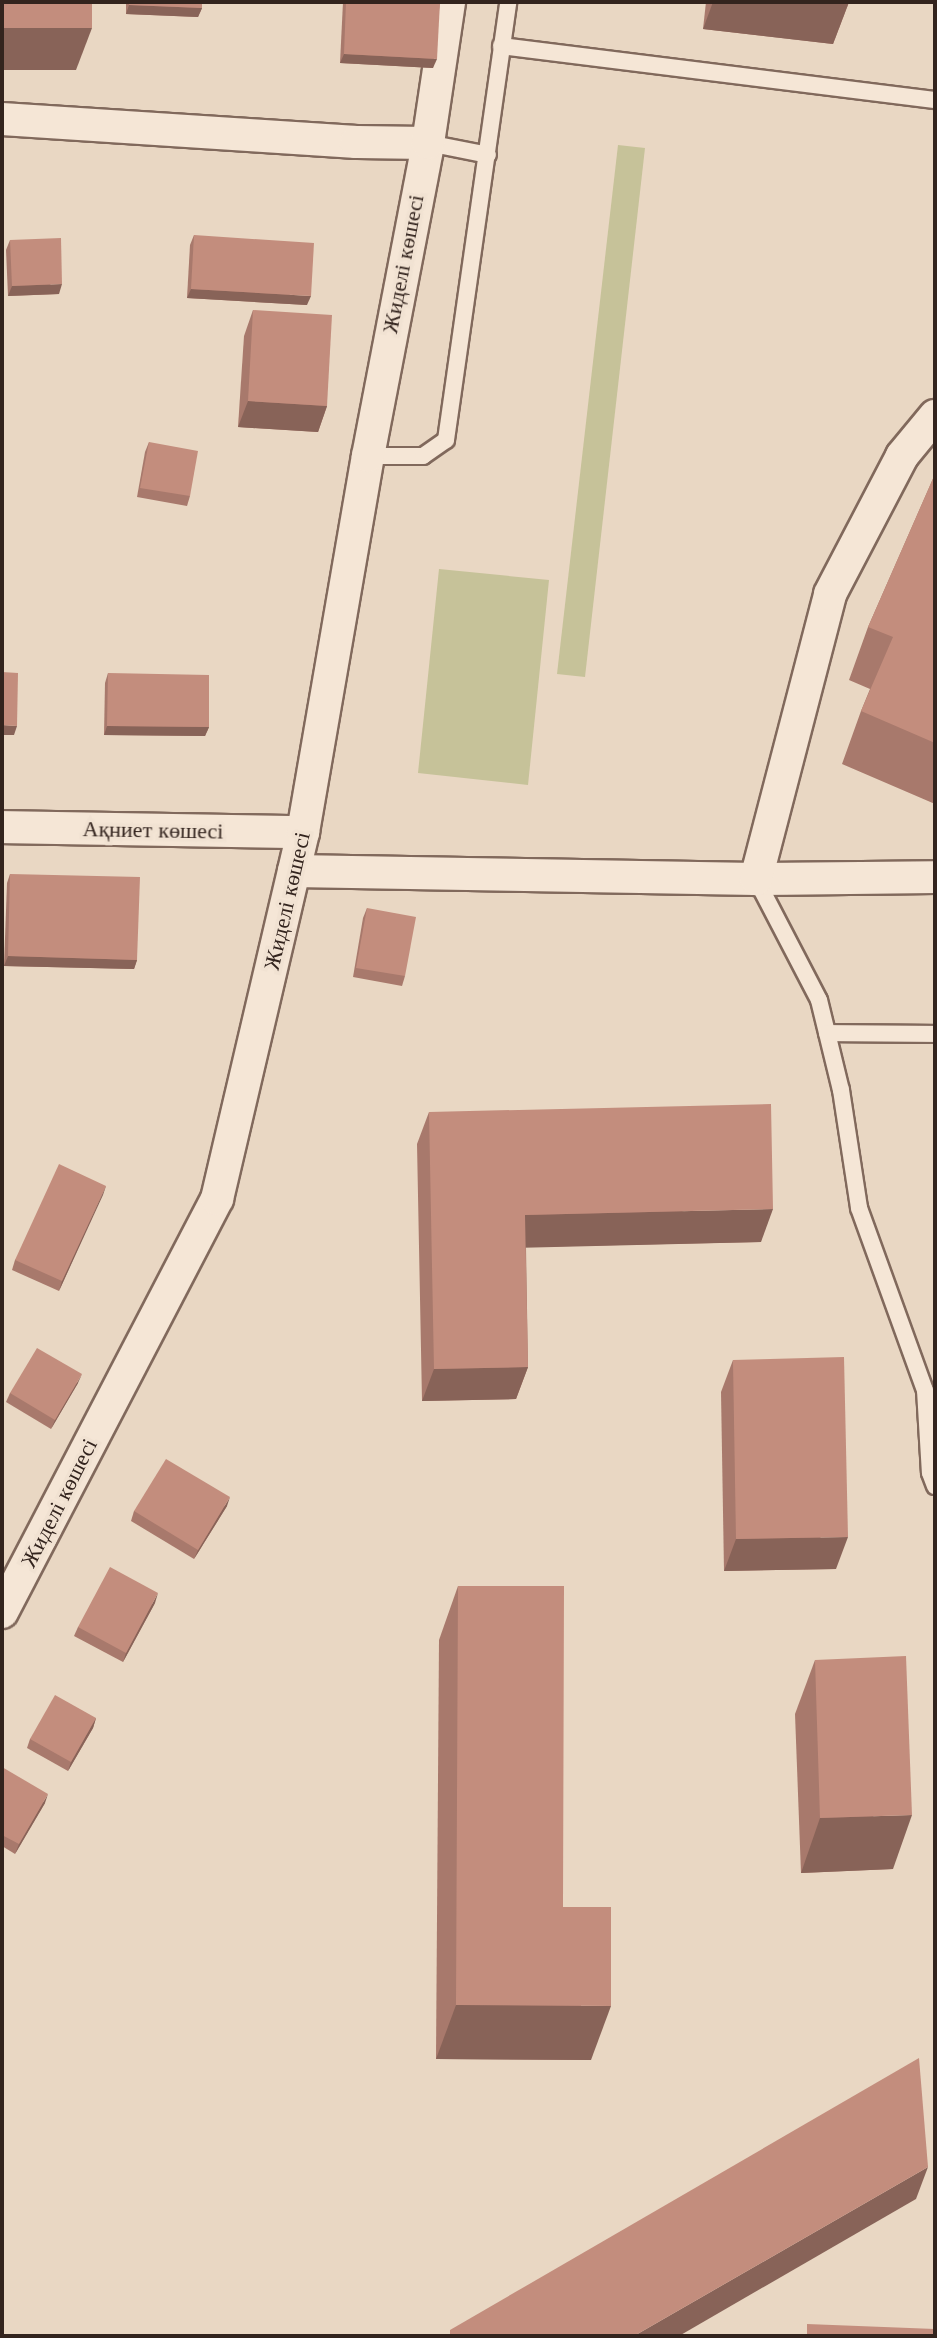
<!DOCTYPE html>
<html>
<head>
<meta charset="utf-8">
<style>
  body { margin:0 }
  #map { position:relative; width:937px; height:2338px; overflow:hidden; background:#e9d7c3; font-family:"Libre Baskerville",serif }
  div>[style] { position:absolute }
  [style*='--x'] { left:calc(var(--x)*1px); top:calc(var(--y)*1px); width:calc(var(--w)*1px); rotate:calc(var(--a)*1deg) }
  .green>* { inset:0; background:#c6c299 }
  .roads { filter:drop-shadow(2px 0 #81695c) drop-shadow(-2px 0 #81695c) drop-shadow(0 2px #81695c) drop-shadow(0 -2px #81695c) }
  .lane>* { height:16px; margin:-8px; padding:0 8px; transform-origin:8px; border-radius:8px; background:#f5e6d6 }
  .street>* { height:32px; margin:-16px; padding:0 16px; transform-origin:16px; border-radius:16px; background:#f5e6d6 }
  .wall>* { inset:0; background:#a8796c }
  .shaded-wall>* { inset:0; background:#886358 }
  .building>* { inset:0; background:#c38d7d }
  span { translate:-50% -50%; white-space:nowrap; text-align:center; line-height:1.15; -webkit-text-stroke:7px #f1e2d2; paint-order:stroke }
  .street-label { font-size:22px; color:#33241e }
  .frame { position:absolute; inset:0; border:4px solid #33241e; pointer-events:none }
</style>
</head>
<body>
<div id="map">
  <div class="green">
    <div style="clip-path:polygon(618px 145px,645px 148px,585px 677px,557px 674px)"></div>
    <div style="clip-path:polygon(439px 569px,549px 580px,528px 785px,418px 773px)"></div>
  </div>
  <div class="roads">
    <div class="lane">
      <div style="--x:501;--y:46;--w:437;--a:7.1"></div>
      <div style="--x:428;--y:143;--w:61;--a:11.3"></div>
      <div style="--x:368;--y:456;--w:55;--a:0"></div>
      <div style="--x:423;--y:456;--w:28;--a:-35"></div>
      <div style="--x:446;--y:440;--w:442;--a:-81.9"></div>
      <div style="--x:756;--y:879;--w:136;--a:62.5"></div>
      <div style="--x:819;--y:1000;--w:93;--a:76.3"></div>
      <div style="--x:841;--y:1090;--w:119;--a:81.3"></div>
      <div style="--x:859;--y:1208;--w:194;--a:70.1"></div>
      <div style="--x:925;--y:1390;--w:83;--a:86.6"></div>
      <div style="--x:930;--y:1473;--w:14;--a:69"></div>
      <div style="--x:827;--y:1033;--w:108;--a:0.5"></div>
    </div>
    <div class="street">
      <div style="--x:2;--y:119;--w:355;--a:3.7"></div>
      <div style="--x:356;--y:142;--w:72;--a:0.8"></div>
      <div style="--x:2;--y:827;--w:301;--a:1"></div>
      <div style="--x:294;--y:871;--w:462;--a:1"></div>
      <div style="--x:756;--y:879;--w:179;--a:-0.6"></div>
      <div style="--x:756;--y:879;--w:294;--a:-75.4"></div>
      <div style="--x:830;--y:594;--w:156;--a:-62.4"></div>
      <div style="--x:902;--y:456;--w:52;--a:-50.5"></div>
      <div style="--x:2;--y:1612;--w:466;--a:-62.5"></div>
      <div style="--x:217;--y:1199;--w:377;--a:-76.8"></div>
      <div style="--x:303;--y:832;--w:382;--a:-80.2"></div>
      <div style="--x:368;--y:456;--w:319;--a:-79.1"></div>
      <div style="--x:428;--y:143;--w:143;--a:-81.5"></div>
    </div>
  </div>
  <div class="wall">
    <div style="clip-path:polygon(126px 2px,202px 2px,202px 8px,198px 17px,126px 14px)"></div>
    <div style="clip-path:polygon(343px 2px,440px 2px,433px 68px,340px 63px)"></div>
    <div style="clip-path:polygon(706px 2px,849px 2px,833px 44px,703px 29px)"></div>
    <div style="clip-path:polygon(194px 235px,307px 305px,187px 298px,190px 245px)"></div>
    <div style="clip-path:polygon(10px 240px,59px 294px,8px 296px,6px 250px)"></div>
    <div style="clip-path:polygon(253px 310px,327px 406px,318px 432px,238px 427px,244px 336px)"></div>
    <div style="clip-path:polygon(149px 442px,190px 496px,187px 506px,137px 497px,145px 452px)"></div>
    <div style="clip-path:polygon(935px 474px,935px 804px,842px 764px,861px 711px,870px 689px,849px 680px,868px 627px)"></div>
    <div style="clip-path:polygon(108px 673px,209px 727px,205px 736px,104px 735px,105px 683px)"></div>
    <div style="clip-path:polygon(10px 874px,137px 960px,134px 969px,4px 966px,7px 883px)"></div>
    <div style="clip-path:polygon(367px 908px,405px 976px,402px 986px,353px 977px,363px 918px)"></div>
    <div style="clip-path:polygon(429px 1112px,761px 1242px,526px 1247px,528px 1367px,516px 1399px,422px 1401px,417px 1144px)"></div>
    <div style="clip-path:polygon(106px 1186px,59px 1291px,12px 1270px,15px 1260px)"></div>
    <div style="clip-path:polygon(733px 1360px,836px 1569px,724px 1571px,721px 1392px)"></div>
    <div style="clip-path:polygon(78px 1383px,51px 1429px,6px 1402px,10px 1393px)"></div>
    <div style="clip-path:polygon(227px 1506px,194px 1559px,131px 1521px,134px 1511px)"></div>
    <div style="clip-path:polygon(458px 1586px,563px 1907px,591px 2060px,436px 2059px,439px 1640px)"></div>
    <div style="clip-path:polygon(155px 1603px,123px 1662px,74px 1636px,78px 1627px)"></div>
    <div style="clip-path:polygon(815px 1660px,893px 1869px,801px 1873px,795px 1714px)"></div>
    <div style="clip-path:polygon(96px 1718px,93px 1728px,68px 1771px,27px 1748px,30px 1739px)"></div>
    <div style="clip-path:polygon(2px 1767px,45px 1803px,15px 1854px,2px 1846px)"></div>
  </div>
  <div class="shaded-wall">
    <div style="clip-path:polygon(713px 2px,849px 2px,833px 44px,703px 29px)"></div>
    <div style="clip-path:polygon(129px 5px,202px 8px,198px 17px,126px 14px)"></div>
    <div style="clip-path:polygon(2px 28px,92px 28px,76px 70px,2px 70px)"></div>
    <div style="clip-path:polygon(344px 54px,437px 59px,433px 68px,340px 63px)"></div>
    <div style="clip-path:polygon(62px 284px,59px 294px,8px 296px,12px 286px)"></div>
    <div style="clip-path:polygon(191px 289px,311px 296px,307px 305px,187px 298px)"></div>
    <div style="clip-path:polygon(248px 401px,327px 406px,318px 432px,238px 427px)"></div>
    <div style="clip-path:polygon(2px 725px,17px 726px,14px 735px,2px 735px)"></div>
    <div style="clip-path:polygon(107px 726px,209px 727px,205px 736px,104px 735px)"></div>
    <div style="clip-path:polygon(8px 956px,137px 960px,134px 969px,4px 966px)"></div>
    <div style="clip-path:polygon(106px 1186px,103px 1195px,59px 1291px,62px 1281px)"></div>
    <div style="clip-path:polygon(773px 1209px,761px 1242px,513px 1248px,525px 1215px)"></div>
    <div style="clip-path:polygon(528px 1367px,516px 1399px,422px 1401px,434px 1369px)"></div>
    <div style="clip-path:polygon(82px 1374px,78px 1383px,51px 1429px,55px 1420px)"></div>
    <div style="clip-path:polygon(230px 1497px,227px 1506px,194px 1559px,198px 1550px)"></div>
    <div style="clip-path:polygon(848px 1537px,836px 1569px,724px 1571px,736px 1539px)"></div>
    <div style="clip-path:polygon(158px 1593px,155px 1603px,123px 1662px,126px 1653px)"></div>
    <div style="clip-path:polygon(96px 1718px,93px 1728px,68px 1771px,71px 1762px)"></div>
    <div style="clip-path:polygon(48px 1794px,45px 1803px,15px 1854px,19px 1844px)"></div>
    <div style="clip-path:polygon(912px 1815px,893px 1869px,801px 1873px,820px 1818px)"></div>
    <div style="clip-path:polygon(456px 2005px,611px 2006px,591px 2060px,436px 2059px)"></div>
    <div style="clip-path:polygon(928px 2167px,916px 2199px,679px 2336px,634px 2336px)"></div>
  </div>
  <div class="building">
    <div style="clip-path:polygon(2px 2px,92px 2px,92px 28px,2px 28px)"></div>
    <div style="clip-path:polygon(129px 2px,202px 2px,202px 8px,129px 5px)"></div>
    <div style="clip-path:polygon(346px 2px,440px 2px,437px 59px,344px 54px)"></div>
    <div style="clip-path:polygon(194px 235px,314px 243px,311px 296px,191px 289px)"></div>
    <div style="clip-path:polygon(61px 238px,62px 284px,12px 286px,10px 240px)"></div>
    <div style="clip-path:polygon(253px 310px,332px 315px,327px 406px,248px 401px)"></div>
    <div style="clip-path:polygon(149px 442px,198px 451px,190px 496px,140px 488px)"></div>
    <div style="clip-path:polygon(935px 474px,935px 743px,861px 711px,893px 637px,868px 627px)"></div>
    <div style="clip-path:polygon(2px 672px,18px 673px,17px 726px,2px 725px)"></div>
    <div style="clip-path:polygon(108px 673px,209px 675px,209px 727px,107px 726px)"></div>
    <div style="clip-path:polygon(10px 874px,140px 877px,137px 960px,8px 956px)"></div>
    <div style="clip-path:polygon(367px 908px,416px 917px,405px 976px,356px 968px)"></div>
    <div style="clip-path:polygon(771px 1104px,773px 1209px,525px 1215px,528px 1367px,434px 1369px,429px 1112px)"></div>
    <div style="clip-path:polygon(59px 1164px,106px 1186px,62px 1281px,15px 1260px)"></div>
    <div style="clip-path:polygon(37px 1348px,82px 1374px,55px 1420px,10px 1393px)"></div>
    <div style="clip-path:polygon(844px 1357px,848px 1537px,736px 1539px,733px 1360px)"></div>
    <div style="clip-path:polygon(166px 1459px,230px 1497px,198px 1550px,134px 1511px)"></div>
    <div style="clip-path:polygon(110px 1567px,158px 1593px,126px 1653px,78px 1627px)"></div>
    <div style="clip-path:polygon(458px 1586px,564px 1586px,563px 1907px,611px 1907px,611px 2006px,456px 2005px)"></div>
    <div style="clip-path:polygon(906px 1656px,912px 1815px,820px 1818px,815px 1660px)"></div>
    <div style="clip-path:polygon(55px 1695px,96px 1718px,71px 1762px,30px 1739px)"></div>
    <div style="clip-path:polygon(2px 1767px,48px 1794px,19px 1844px,2px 1835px)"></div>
    <div style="clip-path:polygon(919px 2058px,928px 2167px,634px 2336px,450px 2336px,450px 2330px)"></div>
    <div style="clip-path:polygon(807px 2324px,935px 2329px,935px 2336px,807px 2336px)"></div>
  </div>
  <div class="street-label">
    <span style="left:403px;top:264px;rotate:-79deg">Жиделі көшесі</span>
    <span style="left:153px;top:830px;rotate:1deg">Ақниет көшесі</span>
    <span style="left:287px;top:901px;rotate:-77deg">Жиделі көшесі</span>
    <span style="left:59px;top:1503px;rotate:-63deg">Жиделі көшесі</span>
  </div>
  <div class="frame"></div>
</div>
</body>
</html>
